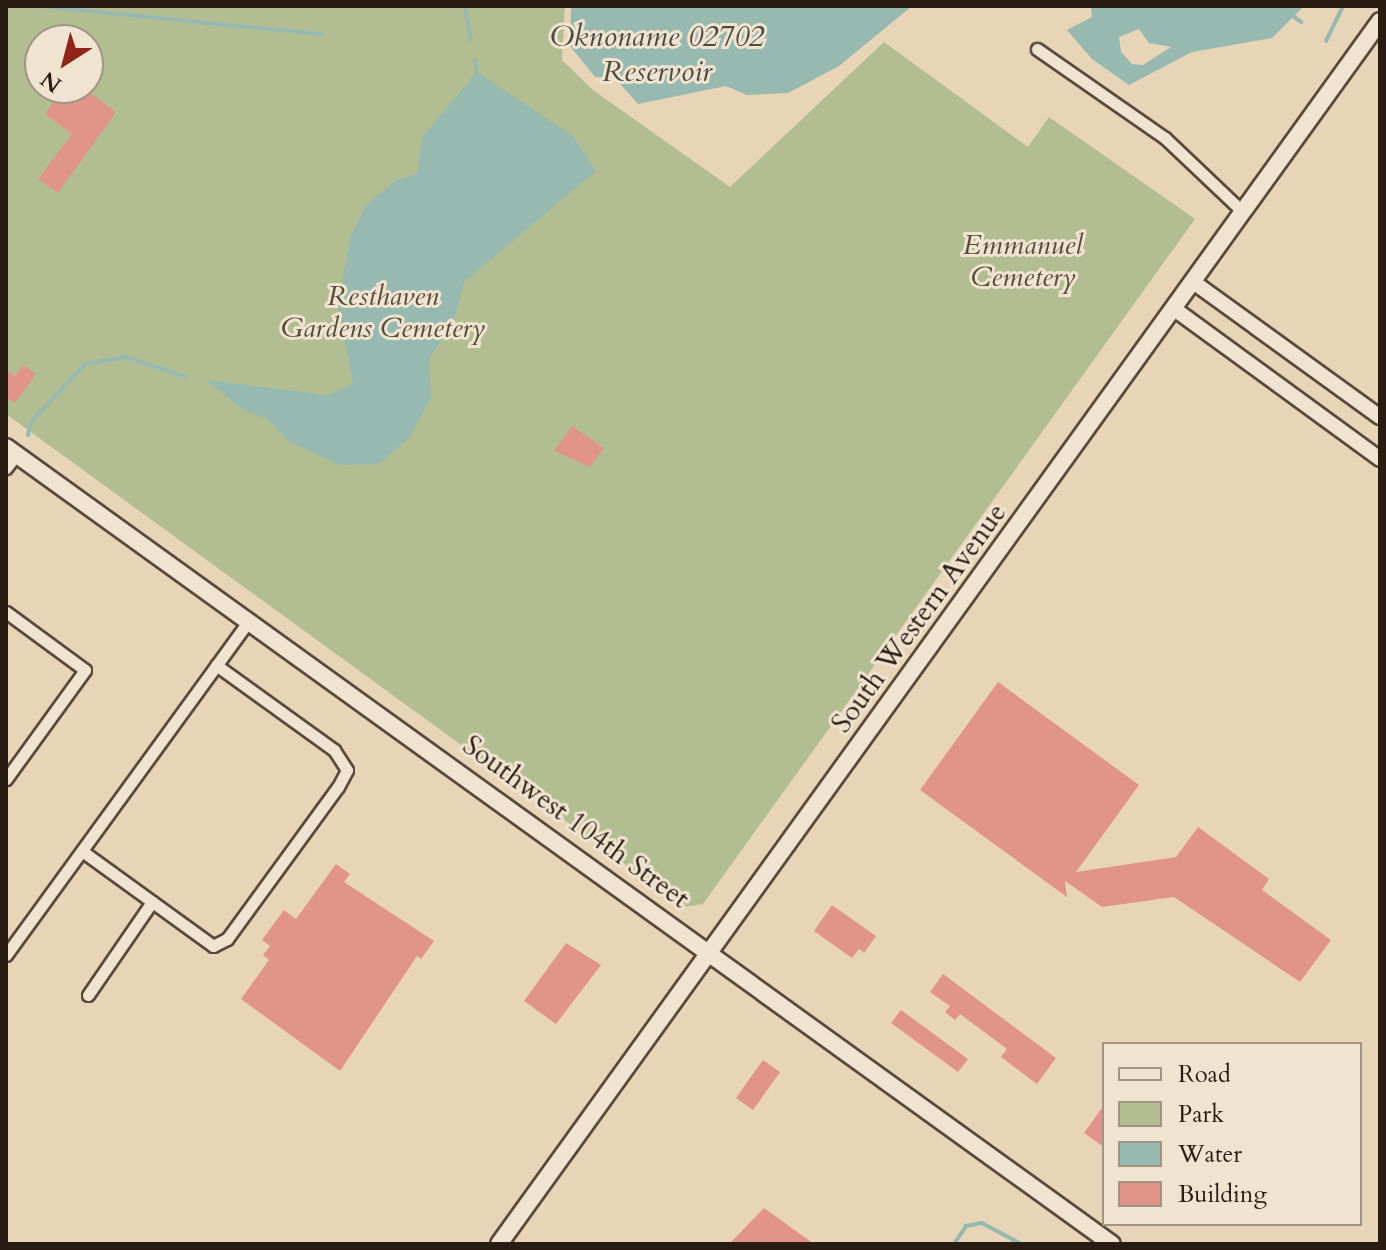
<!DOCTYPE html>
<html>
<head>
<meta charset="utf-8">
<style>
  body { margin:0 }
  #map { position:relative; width:1386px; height:1250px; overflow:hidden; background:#e8d5b8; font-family:Cardo,serif }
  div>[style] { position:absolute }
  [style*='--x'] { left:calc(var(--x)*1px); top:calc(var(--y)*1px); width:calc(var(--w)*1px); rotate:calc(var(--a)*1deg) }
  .green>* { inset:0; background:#b2be92 }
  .water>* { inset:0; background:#97b9b0 }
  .stream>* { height:4px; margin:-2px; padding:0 2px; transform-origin:2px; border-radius:2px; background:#97b9b0 }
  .building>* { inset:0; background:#e1958a }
  .roads { filter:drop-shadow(2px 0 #594a3c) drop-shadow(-2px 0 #594a3c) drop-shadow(0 2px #594a3c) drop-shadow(0 -2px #594a3c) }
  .minor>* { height:11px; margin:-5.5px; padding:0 5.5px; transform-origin:5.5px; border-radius:5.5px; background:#f0e4d1 }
  .tertiary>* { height:14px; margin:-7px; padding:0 7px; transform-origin:7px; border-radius:7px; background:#f0e4d1 }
  .secondary>* { height:16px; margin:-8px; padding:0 8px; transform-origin:8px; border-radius:8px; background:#f0e4d1 }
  span { translate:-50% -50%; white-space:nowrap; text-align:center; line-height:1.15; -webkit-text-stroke:6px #f0e4d1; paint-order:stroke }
  .park-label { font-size:28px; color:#524d39; font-style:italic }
  .street-label { font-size:28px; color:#291c13 }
  .water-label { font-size:30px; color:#4a4b42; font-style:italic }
  .frame { position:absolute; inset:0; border:8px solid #291c13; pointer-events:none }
  .legend { position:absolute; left:1102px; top:1042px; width:260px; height:184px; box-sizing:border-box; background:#f0e4d1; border:2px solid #a09485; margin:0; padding:10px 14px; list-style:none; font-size:24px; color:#291c13 }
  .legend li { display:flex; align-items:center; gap:16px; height:40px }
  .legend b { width:40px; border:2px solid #a09485 }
  .north { position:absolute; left:24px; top:24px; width:80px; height:80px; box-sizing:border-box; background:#f0e4d1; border:2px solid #a09485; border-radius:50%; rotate:216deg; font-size:22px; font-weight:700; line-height:32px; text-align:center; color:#291c13 }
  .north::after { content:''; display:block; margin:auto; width:28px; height:36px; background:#8f2418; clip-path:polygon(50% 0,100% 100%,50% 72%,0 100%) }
</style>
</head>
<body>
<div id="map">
  <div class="green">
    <div style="clip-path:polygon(evenodd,6px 6px,565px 6px,562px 60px,593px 90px,730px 187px,884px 42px,1028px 147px,1049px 117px,1195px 219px,703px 904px,684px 907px,6px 414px,6px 6px,40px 40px,88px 40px,88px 88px,40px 88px,40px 40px)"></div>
  </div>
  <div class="water">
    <div style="clip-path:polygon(571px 6px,912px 6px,839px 66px,788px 93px,747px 95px,726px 86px,638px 104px,615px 78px,595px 77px,570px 46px)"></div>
    <div style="clip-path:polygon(evenodd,1091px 6px,1304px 6px,1272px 38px,1192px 52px,1129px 85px,1092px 59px,1067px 30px,1092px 17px,1091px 6px,1139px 29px,1149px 43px,1171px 47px,1143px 65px,1132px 64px,1121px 52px,1119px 37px,1139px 29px)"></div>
    <div style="clip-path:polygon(477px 72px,573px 136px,596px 171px,464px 282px,453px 325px,429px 358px,431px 397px,410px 437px,379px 464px,339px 465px,290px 442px,266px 418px,245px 411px,206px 380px,328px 395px,353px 384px,338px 305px,350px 237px,366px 205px,396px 180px,417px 174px,422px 137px)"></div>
  </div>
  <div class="stream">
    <div style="--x:39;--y:6;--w:284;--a:5.7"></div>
    <div style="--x:465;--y:6;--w:34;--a:80"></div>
    <div style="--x:1290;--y:14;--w:14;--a:36"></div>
    <div style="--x:1326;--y:41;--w:39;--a:-64"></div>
    <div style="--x:475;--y:60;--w:12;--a:81"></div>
    <div style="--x:28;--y:435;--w:13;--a:-77"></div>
    <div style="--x:31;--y:422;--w:79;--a:-47"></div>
    <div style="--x:85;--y:364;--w:42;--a:-9.7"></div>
    <div style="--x:126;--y:357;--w:63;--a:18.4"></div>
    <div style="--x:954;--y:1244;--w:22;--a:-56"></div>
    <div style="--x:966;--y:1226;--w:16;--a:-11"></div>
    <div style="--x:982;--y:1223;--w:44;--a:28.3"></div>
  </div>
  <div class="building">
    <div style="clip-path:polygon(64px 88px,84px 88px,116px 112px,58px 193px,38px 179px,72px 134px,45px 114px)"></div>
    <div style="clip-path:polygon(23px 365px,36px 374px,15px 403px,6px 397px,6px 370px,15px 376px)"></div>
    <div style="clip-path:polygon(572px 426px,604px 448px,590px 467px,554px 451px)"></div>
    <div style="clip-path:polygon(998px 682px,1139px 785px,1076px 872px,1176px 857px,1198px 827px,1269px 879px,1262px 890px,1331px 940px,1300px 982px,1174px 897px,1102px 907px,1065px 881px,1067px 897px,920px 790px)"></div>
    <div style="clip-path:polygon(336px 864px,350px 874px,344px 882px,434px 941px,421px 959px,417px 956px,340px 1071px,241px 999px,269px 960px,263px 955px,270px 946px,262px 940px,284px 910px,296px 919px)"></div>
    <div style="clip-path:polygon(832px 905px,876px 936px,864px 953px,859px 949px,852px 958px,814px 931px)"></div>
    <div style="clip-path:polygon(566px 943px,601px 965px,556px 1024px,524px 1001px)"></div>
    <div style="clip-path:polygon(943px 974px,1056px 1058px,1037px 1084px,1001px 1057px,1007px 1049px,960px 1014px,955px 1020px,945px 1012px,950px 1006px,930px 992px)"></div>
    <div style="clip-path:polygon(901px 1010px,968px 1059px,958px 1072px,891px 1023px)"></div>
    <div style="clip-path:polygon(763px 1060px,780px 1072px,753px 1110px,736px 1098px)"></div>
    <div style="clip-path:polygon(1104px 1105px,1104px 1147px,1084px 1133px)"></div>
    <div style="clip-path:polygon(764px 1208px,814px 1244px,729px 1244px)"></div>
  </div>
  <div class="roads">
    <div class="minor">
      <div style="--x:1037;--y:49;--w:156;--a:34.8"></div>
      <div style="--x:1165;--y:138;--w:108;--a:43.5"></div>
      <div style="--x:6;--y:468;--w:18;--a:-52"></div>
      <div style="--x:6;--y:612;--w:98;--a:36.3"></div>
      <div style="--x:85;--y:670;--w:135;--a:125.9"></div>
      <div style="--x:82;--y:851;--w:162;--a:35.9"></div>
      <div style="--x:213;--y:946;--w:16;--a:-27"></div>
      <div style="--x:227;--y:939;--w:188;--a:-53.9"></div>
      <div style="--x:338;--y:787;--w:19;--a:-62"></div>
      <div style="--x:347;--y:770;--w:24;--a:-123"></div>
      <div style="--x:334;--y:750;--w:145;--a:-144.2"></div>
      <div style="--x:6;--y:955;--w:414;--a:-54"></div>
      <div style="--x:88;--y:995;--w:113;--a:-55.5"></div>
    </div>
    <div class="tertiary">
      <div style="--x:1192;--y:281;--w:232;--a:35.9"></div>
      <div style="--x:1173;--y:308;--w:256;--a:36.1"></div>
    </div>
    <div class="secondary">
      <div style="--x:6;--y:447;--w:1363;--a:35.78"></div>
      <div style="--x:499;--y:1244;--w:1507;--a:-54.23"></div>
    </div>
  </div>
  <div class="park-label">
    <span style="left:1023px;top:261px">Emmanuel<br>Cemetery</span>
    <span style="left:383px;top:312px">Resthaven<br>Gardens Cemetery</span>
  </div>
  <div class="street-label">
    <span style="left:919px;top:618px;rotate:-54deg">South Western Avenue</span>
    <span style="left:576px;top:822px;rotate:36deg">Southwest 104th Street</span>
  </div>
  <div class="water-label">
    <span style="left:657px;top:54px">Oknoname 02702<br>Reservoir</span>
  </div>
  <div class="frame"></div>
  <ul class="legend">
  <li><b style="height:10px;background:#f0e4d1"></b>Road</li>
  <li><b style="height:22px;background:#b2be92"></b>Park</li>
  <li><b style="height:22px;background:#97b9b0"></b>Water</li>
  <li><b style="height:22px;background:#e1958a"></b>Building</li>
  </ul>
  <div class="north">N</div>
</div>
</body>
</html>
